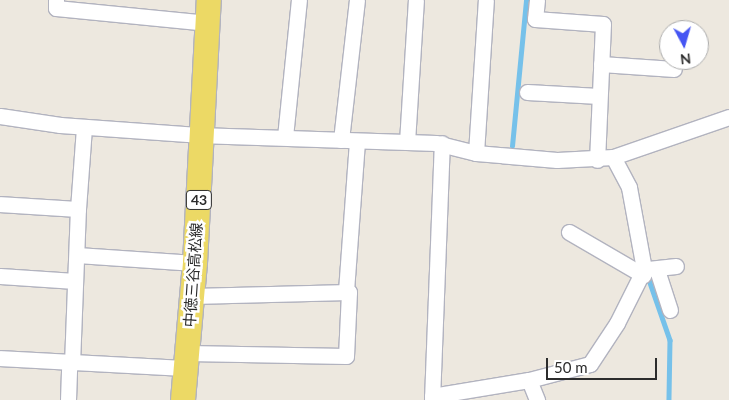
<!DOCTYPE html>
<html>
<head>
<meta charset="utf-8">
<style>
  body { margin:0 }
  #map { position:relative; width:729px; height:400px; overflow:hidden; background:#ede8df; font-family:Lato,"Noto Sans JP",sans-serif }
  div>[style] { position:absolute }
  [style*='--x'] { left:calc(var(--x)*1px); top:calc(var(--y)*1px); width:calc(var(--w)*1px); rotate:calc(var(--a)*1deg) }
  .stream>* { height:4.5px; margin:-2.25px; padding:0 2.25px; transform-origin:2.25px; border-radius:2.25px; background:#76c1ea }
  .roads { filter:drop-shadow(1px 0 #b2b3bf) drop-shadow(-1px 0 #b2b3bf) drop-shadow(0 1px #b2b3bf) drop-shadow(0 -1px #b2b3bf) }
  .minor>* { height:15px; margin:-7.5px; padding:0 7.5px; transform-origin:7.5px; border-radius:7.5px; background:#fff }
  .primary>* { height:24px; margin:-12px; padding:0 12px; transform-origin:12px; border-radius:12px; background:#ecd965 }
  span { translate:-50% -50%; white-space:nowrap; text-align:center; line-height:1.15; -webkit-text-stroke:5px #fff; paint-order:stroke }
  .shield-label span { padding:1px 4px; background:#fff; border:1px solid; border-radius:4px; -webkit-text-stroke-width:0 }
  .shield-label { font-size:14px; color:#2c2c2c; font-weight:700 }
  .street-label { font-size:15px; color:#2c2c2c }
  .north { position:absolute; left:659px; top:20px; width:50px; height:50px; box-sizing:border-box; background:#fff; border:1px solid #ababab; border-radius:50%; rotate:174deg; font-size:14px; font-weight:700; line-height:20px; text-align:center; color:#2c2c2c }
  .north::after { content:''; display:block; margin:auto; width:18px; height:22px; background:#4555f3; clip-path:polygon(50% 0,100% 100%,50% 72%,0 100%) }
  .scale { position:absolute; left:546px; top:358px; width:111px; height:22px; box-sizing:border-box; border:2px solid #2c2c2c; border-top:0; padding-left:6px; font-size:15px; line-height:18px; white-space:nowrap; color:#2c2c2c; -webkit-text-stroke:4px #fff; paint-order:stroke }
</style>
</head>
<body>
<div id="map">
  <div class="stream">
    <div style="--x:512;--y:146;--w:147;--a:-84.5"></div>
    <div style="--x:647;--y:274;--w:70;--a:70.8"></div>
    <div style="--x:670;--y:340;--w:60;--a:91"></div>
  </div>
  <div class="roads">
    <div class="minor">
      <div style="--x:56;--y:0;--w:8;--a:90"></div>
      <div style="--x:56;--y:8;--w:153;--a:5.6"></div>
      <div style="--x:537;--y:0;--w:19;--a:96"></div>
      <div style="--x:535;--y:19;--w:68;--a:4.2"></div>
      <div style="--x:603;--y:24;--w:136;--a:92.5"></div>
      <div style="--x:601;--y:64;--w:73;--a:3.9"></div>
      <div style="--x:527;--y:92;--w:72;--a:3.2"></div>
      <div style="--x:0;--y:116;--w:61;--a:8.5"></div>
      <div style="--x:60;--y:125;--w:138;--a:4.1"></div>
      <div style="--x:198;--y:135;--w:238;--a:1.9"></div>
      <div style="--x:436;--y:143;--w:41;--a:14"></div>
      <div style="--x:476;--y:153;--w:81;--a:4.9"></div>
      <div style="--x:557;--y:160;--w:56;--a:-3.1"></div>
      <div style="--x:613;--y:157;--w:123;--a:-19"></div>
      <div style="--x:285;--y:137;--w:138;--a:-84.2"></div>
      <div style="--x:341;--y:140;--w:141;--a:-83.5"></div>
      <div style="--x:407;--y:142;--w:142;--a:-86.4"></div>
      <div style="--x:476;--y:153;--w:153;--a:-86.3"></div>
      <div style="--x:0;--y:204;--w:78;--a:3.7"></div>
      <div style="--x:569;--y:232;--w:86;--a:30.2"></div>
      <div style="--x:77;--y:255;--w:118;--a:3.9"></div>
      <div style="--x:648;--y:269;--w:28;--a:-6"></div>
      <div style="--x:657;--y:270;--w:42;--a:72"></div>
      <div style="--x:0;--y:276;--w:75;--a:3.8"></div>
      <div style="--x:346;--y:291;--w:150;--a:-85.8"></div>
      <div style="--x:188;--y:353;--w:158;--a:1.1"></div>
      <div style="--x:346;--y:356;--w:64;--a:-87.3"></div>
      <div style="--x:349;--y:292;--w:157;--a:178.5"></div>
      <div style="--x:0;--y:358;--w:186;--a:3.1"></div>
      <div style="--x:72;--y:364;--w:155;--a:-87.8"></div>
      <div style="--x:78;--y:209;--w:82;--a:-85.8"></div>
      <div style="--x:529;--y:380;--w:22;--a:68"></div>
      <div style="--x:432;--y:396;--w:98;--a:-9.4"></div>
      <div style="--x:529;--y:380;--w:63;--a:-14.7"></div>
      <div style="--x:590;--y:364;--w:49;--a:-56.6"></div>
      <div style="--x:617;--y:323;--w:60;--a:-63.4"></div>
      <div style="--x:644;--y:269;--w:83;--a:-100.4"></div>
      <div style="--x:629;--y:187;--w:34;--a:-118"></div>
      <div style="--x:68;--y:400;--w:36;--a:-88"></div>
      <div style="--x:432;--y:400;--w:257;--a:-87.8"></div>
    </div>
    <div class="primary">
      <div style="--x:183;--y:400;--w:138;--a:-85"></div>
      <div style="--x:195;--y:263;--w:263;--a:-87"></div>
    </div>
  </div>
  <div class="shield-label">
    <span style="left:199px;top:200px">43</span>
  </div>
  <div class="street-label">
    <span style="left:193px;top:275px;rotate:-86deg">中徳三谷高松線</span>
  </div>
  <div class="north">N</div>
  <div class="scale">50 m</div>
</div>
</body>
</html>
